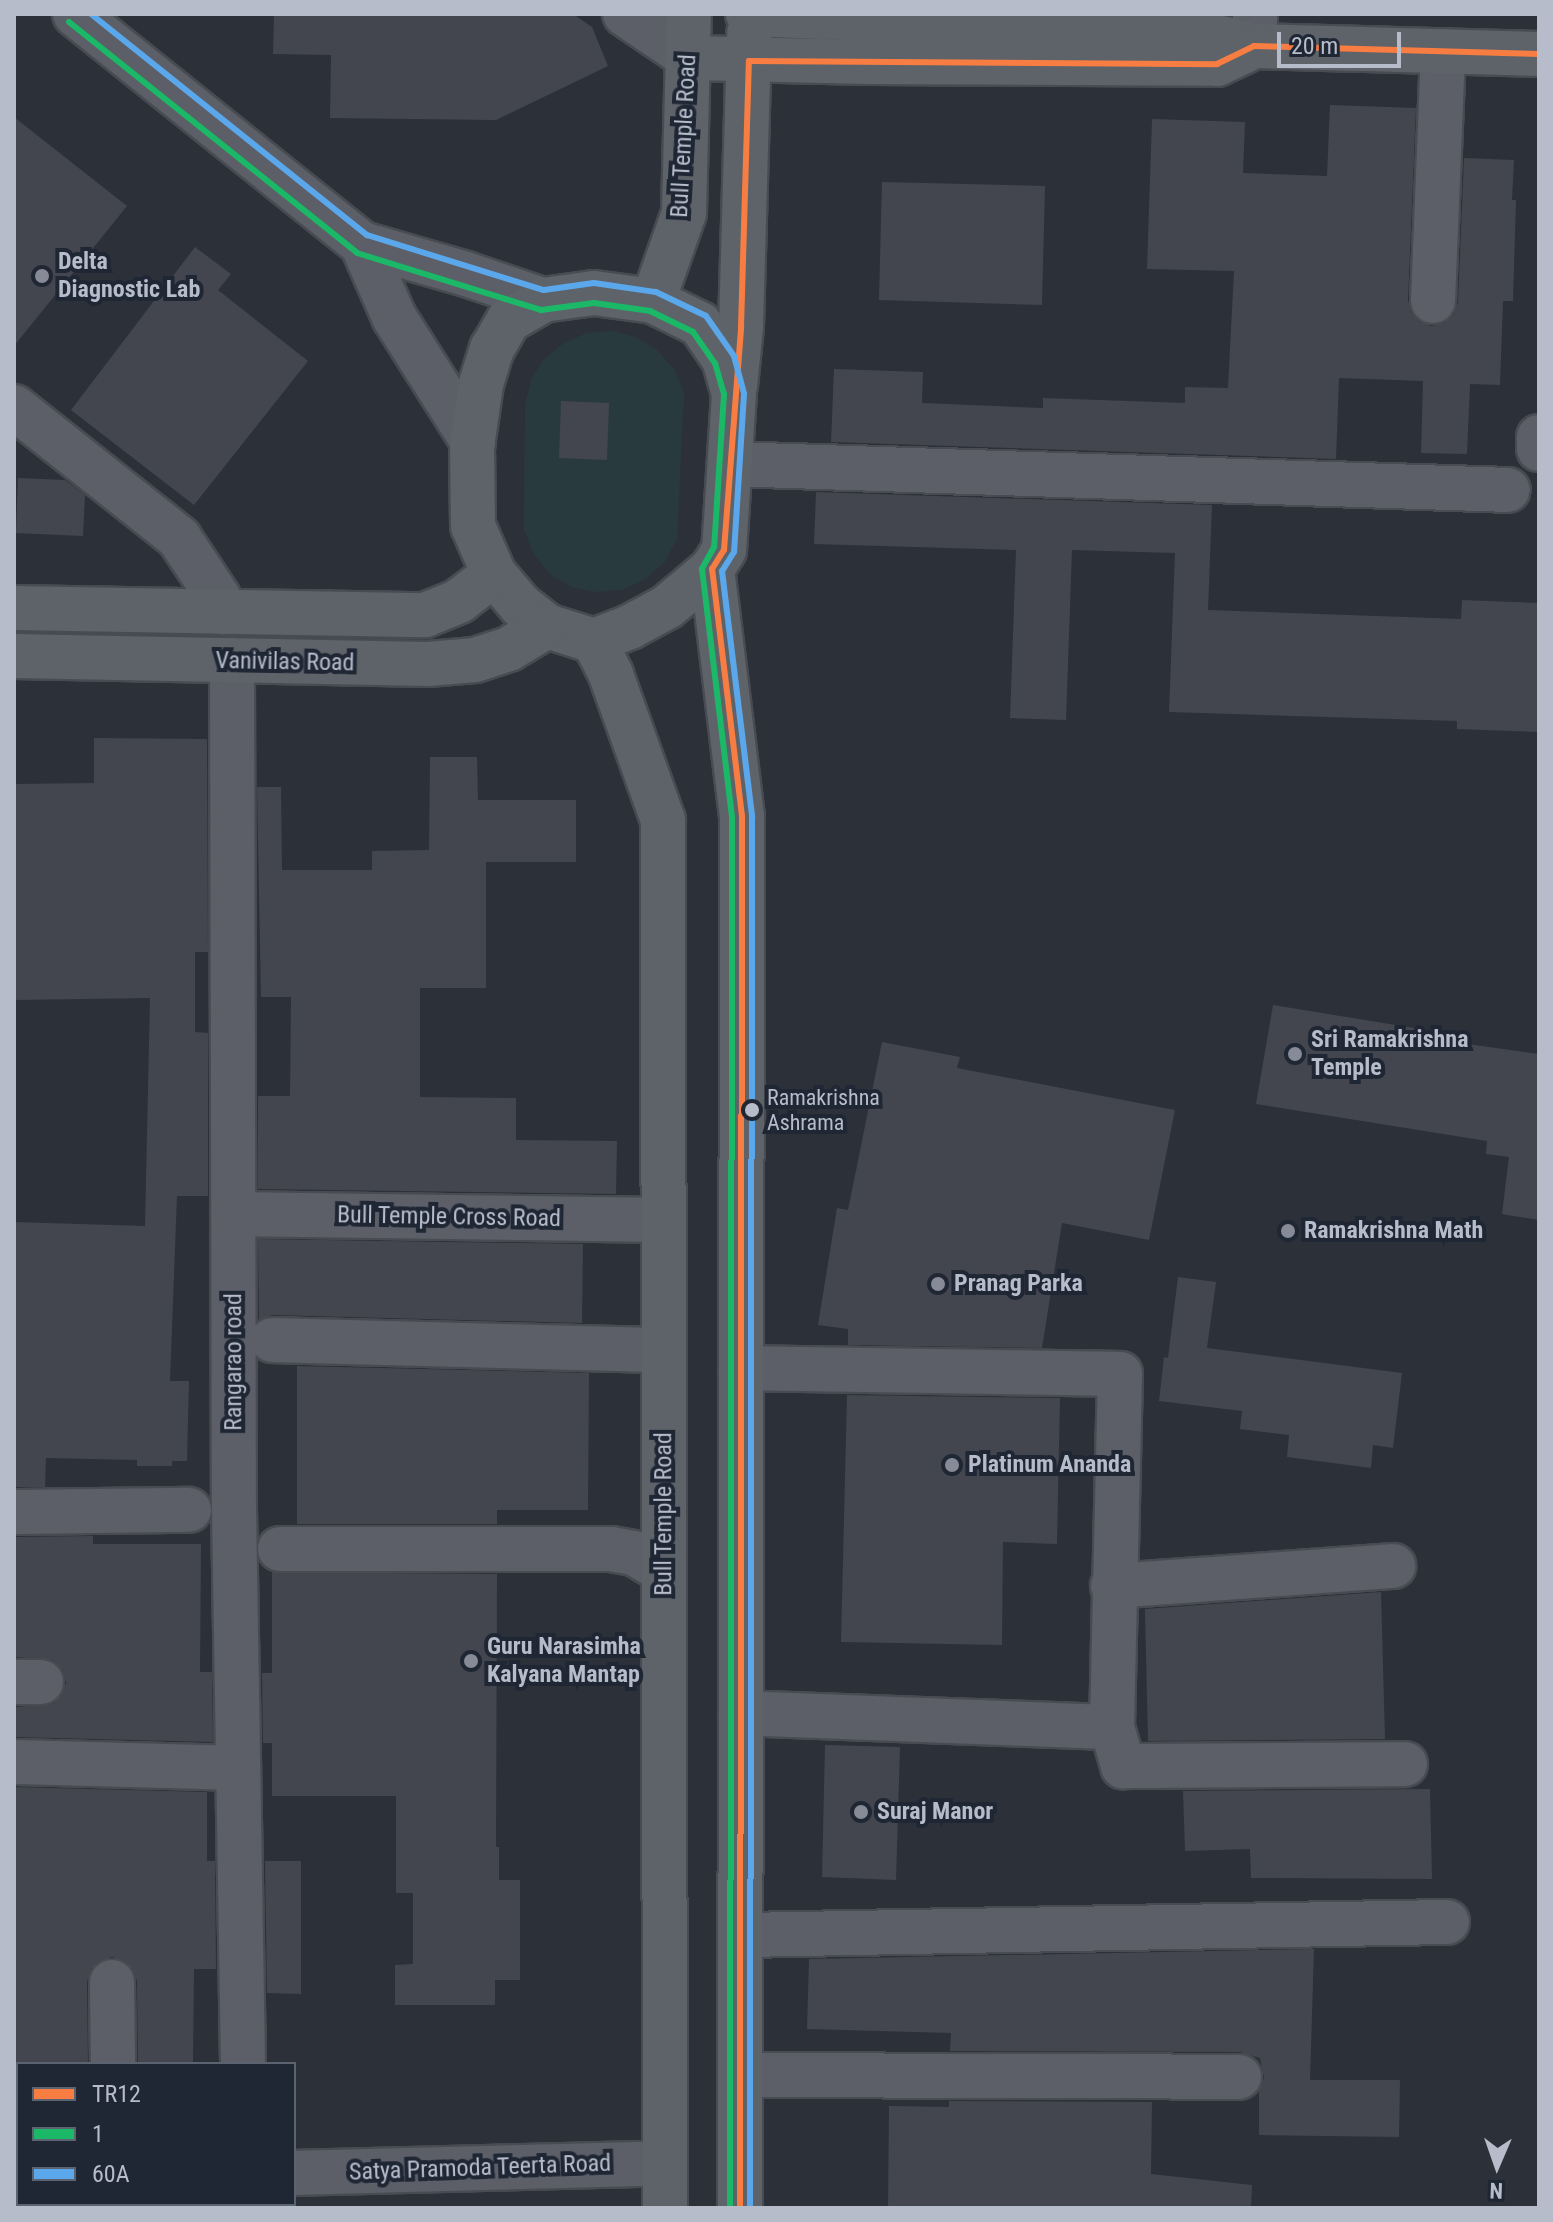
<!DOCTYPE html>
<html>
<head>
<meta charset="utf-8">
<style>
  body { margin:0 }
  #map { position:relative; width:1553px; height:2222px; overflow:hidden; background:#2c3039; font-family:"Roboto Condensed",sans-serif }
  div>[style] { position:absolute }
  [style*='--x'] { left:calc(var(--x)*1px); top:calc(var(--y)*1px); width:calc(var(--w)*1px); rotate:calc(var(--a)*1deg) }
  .green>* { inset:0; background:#293a3f }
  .building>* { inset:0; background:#43464e }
  .roads { filter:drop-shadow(2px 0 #484b52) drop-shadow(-2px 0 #484b52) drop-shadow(0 2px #484b52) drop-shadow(0 -2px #484b52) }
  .minor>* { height:44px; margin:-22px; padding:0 22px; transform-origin:22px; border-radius:22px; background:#5c5f67 }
  .major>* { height:44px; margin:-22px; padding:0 22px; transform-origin:22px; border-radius:22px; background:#5e6269 }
  .bus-1>* { height:6px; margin:-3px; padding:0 3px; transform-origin:3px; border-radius:3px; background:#f77d43 }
  .bus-2>* { height:6px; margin:-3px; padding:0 3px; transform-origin:3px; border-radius:3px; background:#1ab867 }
  .bus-3>* { height:6px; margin:-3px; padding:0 3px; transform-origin:3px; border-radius:3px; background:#5aa8eb }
  .dots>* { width:22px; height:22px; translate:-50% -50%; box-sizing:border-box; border:4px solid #1f2634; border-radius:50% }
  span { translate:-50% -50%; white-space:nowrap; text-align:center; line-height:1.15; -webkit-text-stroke:8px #1f2634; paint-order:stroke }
  .bus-label { font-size:22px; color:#b6bcca }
  .left { translate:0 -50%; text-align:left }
  .street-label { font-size:24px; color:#b6bcca }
  .poi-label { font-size:24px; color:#b6bcca; font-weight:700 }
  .frame { position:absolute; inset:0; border:16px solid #b6bcca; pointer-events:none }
  .legend { position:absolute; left:16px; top:2062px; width:280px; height:144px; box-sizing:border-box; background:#1f2634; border:2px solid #5b6270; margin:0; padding:10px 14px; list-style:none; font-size:24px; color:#b6bcca }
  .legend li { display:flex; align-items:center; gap:16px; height:40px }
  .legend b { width:40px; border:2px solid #5b6270 }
  .north { position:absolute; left:1457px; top:2126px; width:80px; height:80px; -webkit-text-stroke:6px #1f2634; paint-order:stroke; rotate:182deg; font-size:22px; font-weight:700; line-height:32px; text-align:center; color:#b6bcca }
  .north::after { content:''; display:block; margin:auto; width:28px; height:36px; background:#b6bcca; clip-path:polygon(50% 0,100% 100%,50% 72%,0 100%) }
  .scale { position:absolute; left:1277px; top:32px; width:124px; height:36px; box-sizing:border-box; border:4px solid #b6bcca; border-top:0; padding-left:10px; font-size:24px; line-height:28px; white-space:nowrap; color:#b6bcca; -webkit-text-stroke:6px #1f2634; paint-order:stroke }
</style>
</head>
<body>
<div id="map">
  <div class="green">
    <div style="clip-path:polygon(612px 331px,636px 337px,657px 350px,674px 369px,684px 392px,679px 494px,677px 539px,665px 562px,645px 579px,622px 590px,596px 592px,571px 587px,549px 573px,533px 553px,524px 529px,525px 405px,531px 380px,544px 359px,564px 343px,587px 333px)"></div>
  </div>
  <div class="building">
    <div style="clip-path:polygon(274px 14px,573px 14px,592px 27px,608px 66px,496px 120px,330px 118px,331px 55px,273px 54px)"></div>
    <div style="clip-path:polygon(1330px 105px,1416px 108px,1408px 300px,1411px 313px,1419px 322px,1431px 326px,1445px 323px,1454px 315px,1458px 303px,1464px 158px,1514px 160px,1512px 200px,1516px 200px,1513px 301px,1503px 301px,1500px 385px,1470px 384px,1467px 454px,1421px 453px,1423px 381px,1339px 378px,1336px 459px,831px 442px,834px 369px,923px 372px,922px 403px,1043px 408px,1043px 398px,1185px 403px,1185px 387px,1228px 388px,1234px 271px,1147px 269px,1152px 119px,1245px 122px,1243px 173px,1327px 176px)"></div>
    <div style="clip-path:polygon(14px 117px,127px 206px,14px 346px)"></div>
    <div style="clip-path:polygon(882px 182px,1045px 186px,1042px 305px,879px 300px)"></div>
    <div style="clip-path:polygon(195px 247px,231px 274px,218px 290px,308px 361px,194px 505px,71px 410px)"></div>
    <div style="clip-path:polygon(561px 401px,609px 403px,607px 460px,559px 458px)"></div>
    <div style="clip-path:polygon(18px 478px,65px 480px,85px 495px,83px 536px,16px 533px)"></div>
    <div style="clip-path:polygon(816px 492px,1212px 505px,1208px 610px,1461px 619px,1462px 600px,1539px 603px,1539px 732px,1457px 729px,1457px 721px,1169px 712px,1175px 553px,1072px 550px,1066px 720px,1010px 718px,1016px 550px,814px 544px)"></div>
    <div style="clip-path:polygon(94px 738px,207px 739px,208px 952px,195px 952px,195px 1032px,208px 1033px,208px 1196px,177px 1196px,170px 1381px,189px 1381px,187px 1461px,172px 1461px,172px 1466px,137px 1466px,137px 1460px,46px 1458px,45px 1487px,14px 1487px,14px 1222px,145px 1226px,150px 998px,14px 1000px,14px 784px,94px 783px)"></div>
    <div style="clip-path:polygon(430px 757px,477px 757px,478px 800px,576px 800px,576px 862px,486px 862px,486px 988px,420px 988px,420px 1097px,516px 1098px,516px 1140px,617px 1141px,616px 1194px,258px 1189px,258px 1096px,290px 1096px,291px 997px,261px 997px,257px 787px,281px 787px,282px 870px,372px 870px,372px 851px,429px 850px)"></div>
    <div style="clip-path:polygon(1273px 1005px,1463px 1036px,1461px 1043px,1539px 1054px,1539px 1220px,1502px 1214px,1509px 1157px,1486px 1154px,1487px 1141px,1256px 1104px)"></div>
    <div style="clip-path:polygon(882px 1042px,960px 1057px,957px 1068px,1175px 1110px,1149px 1240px,1062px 1223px,1042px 1348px,848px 1345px,848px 1329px,818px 1325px,837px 1208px,848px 1210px)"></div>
    <div style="clip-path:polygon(258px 1239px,583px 1244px,582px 1323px,273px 1315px,259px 1319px)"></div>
    <div style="clip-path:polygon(1178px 1277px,1216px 1282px,1207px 1348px,1402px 1373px,1393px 1448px,1373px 1445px,1371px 1468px,1287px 1457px,1289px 1435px,1240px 1429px,1242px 1411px,1159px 1401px,1164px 1357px,1168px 1358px)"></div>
    <div style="clip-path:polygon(297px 1366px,589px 1373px,588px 1510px,497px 1510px,497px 1524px,297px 1524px)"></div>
    <div style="clip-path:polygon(847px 1395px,1060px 1398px,1057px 1544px,1003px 1542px,1002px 1645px,841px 1642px)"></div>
    <div style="clip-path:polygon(93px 1536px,93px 1544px,201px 1544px,200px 1672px,212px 1672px,213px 1742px,14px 1737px,14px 1707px,53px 1704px,62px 1695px,66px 1683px,63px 1670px,53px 1660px,14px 1657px,14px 1537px)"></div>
    <div style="clip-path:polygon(272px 1572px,497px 1574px,496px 1847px,499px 1847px,499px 1880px,520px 1880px,520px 1980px,495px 1980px,495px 2005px,395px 2005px,395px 1965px,413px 1964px,413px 1893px,396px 1893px,396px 1796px,272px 1796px,272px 1743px,263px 1743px,262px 1673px,272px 1673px)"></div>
    <div style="clip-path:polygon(1381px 1592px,1385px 1739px,1148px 1741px,1145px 1609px)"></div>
    <div style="clip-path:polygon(825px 1745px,900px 1747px,896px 1880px,822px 1877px)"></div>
    <div style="clip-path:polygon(14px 1787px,207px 1792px,207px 1861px,215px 1861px,216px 1969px,194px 1969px,193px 2064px,138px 2064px,137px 1981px,133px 1969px,125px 1961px,112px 1957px,99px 1961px,91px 1969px,87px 1982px,88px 2064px,14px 2064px)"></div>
    <div style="clip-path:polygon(1430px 1789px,1432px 1879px,1251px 1878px,1250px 1849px,1185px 1851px,1183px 1791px)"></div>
    <div style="clip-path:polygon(265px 1861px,301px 1861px,301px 1994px,267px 1993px)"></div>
    <div style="clip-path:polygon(1314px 1949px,1310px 2080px,1400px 2080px,1399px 2137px,1259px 2135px,1259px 2091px,1264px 2078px,1260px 2058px,1240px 2052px,950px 2051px,951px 2033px,807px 2029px,809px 1959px)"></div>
    <div style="clip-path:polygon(949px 2101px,1152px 2102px,1151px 2174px,1252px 2185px,1251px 2208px,888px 2208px,889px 2106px,949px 2107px)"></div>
  </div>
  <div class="roads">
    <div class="minor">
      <div style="--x:75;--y:14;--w:368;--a:38.7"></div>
      <div style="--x:362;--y:244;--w:108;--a:16.1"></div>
      <div style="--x:466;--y:274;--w:81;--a:18.7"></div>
      <div style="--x:625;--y:14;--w:78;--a:34.1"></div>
      <div style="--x:1254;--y:46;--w:32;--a:-88"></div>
      <div style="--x:362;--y:244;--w:80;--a:66.3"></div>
      <div style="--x:394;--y:317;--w:148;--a:57.7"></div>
      <div style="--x:1433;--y:301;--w:250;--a:-87.7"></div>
      <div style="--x:14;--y:407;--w:211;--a:38.4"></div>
      <div style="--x:179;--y:538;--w:71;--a:56.5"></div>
      <div style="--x:218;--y:597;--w:16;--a:72"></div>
      <div style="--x:1539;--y:449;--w:12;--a:-90"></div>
      <div style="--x:730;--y:464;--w:778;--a:1.91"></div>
      <div style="--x:232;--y:660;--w:849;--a:89.87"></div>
      <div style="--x:234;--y:1509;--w:555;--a:89.07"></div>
      <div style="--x:234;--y:1214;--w:430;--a:0.8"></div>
      <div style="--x:272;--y:1340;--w:392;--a:1.5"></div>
      <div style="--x:741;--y:1368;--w:379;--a:0.9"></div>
      <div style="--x:1120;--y:1374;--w:353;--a:91.3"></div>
      <div style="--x:1112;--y:1727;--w:41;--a:74.2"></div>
      <div style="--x:1123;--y:1766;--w:282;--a:-0.4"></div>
      <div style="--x:14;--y:1512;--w:175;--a:-0.7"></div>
      <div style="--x:280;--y:1549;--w:331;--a:0"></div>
      <div style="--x:611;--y:1549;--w:23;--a:10"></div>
      <div style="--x:634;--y:1553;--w:35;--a:31"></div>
      <div style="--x:1113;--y:1586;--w:281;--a:-4.1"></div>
      <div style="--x:14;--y:1682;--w:27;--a:0"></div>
      <div style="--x:741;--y:1713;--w:371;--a:2.2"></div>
      <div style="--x:14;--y:1762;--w:223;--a:1.5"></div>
      <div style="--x:743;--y:1935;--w:704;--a:-1.06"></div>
      <div style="--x:112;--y:1982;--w:82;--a:89.3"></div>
      <div style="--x:740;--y:2075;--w:499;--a:0.2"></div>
      <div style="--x:294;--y:2173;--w:371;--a:-1.5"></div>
      <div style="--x:14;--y:2177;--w:4;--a:0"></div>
    </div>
    <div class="major">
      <div style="--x:748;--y:14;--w:452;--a:2.4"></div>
      <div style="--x:1200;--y:33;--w:56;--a:13.5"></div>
      <div style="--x:1254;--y:46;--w:285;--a:1.6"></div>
      <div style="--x:690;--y:58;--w:178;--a:1.3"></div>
      <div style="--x:868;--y:62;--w:349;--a:0.3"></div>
      <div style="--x:1217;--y:64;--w:31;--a:-25"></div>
      <div style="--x:594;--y:293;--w:60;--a:7.7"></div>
      <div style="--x:653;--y:301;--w:52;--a:26.1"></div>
      <div style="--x:700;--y:324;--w:42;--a:55.6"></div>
      <div style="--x:724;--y:359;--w:35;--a:74"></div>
      <div style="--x:734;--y:393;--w:157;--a:93.6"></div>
      <div style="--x:724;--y:550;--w:22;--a:122"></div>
      <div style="--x:712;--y:569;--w:59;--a:139.8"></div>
      <div style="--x:667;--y:607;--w:42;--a:151.6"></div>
      <div style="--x:630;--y:627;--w:39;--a:159"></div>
      <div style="--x:594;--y:641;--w:49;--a:-162.3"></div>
      <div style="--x:547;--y:626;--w:33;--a:-142"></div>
      <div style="--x:521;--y:606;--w:42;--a:-130.2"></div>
      <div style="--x:494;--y:574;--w:52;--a:-113.6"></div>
      <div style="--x:473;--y:526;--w:80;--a:-90.7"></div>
      <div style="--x:472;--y:446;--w:63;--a:-81.7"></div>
      <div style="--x:481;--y:384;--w:37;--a:-73"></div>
      <div style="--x:492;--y:349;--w:34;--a:-60"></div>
      <div style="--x:509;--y:320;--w:39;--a:-30"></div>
      <div style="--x:543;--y:300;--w:51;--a:-7.8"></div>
      <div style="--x:653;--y:301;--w:93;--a:-70.6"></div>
      <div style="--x:684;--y:213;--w:199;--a:-88.6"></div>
      <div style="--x:735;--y:386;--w:59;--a:-84.2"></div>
      <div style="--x:741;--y:327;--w:295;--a:-88.4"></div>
      <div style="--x:712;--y:569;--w:249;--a:83.1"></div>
      <div style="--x:742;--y:816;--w:1392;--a:90.08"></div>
      <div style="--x:14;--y:608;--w:411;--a:1"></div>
      <div style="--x:425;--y:615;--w:37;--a:-22"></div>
      <div style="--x:459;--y:601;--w:44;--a:-37.6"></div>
      <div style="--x:594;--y:641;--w:38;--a:63"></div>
      <div style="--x:611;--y:675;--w:154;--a:70.3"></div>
      <div style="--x:663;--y:820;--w:1388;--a:89.92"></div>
      <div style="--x:14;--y:656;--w:414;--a:1.1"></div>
      <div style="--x:428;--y:664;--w:47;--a:-4.9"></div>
      <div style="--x:475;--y:660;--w:36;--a:-18"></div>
      <div style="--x:509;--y:649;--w:44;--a:-31.2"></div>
    </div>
  </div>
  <div class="bus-1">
    <div style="--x:740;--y:2208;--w:1392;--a:-89.92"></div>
    <div style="--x:742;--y:816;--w:249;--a:-96.9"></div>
    <div style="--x:712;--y:569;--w:22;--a:-58"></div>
    <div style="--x:724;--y:550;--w:224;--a:-85.6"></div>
    <div style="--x:741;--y:327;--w:266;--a:-88.3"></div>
    <div style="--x:749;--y:61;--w:468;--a:0.4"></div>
    <div style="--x:1217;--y:64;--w:41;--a:-25.9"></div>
    <div style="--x:1254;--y:46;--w:285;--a:1.6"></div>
  </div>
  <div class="bus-2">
    <div style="--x:69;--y:22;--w:369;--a:38.7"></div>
    <div style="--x:357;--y:253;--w:193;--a:17.2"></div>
    <div style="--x:541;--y:310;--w:53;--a:-7.5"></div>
    <div style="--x:594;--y:303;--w:57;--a:8.1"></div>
    <div style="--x:650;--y:311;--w:48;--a:26"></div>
    <div style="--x:693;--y:332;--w:38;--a:55"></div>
    <div style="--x:715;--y:363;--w:32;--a:74"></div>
    <div style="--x:724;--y:394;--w:153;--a:93.7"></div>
    <div style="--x:714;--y:547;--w:25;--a:119"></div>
    <div style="--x:702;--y:569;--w:250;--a:83.1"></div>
    <div style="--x:732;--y:817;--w:1391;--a:90.08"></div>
  </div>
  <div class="bus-3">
    <div style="--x:91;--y:14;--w:354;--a:38.7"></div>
    <div style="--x:367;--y:235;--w:185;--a:17.3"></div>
    <div style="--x:544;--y:290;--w:50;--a:-8"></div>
    <div style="--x:594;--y:283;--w:63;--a:8.3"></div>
    <div style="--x:656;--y:292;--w:55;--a:25.6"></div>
    <div style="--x:706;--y:316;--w:49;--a:55"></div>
    <div style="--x:734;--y:356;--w:39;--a:75"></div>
    <div style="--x:744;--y:394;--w:158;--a:93.6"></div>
    <div style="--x:734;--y:552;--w:22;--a:122"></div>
    <div style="--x:722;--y:571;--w:247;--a:83"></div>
    <div style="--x:752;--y:816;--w:1392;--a:90.08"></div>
  </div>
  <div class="dots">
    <div style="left:42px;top:276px;background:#868b97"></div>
    <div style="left:1295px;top:1054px;background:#868b97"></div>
    <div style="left:752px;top:1110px;background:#b6bcca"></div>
    <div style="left:1288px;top:1231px;background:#868b97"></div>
    <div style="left:938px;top:1284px;background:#868b97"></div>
    <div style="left:952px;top:1465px;background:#868b97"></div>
    <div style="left:471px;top:1661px;background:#868b97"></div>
    <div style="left:861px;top:1812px;background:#868b97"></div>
  </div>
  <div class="bus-label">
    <span class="left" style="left:767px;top:1110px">Ramakrishna<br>Ashrama</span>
  </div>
  <div class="street-label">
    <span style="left:684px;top:136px;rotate:-87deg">Bull Temple Road</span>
    <span style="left:285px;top:662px;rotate:1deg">Vanivilas Road</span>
    <span style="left:449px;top:1217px;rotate:1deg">Bull Temple Cross Road</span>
    <span style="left:234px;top:1362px;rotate:-90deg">Rangarao road</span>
    <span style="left:664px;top:1514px;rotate:-90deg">Bull Temple Road</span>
    <span style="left:480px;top:2168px;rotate:-2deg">Satya Pramoda Teerta Road</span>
  </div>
  <div class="poi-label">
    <span class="left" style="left:58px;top:276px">Delta<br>Diagnostic Lab</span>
    <span class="left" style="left:1311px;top:1054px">Sri Ramakrishna<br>Temple</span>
    <span class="left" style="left:1304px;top:1231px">Ramakrishna Math</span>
    <span class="left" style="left:954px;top:1284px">Pranag Parka</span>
    <span class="left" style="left:968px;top:1465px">Platinum Ananda</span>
    <span class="left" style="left:487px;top:1661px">Guru Narasimha<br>Kalyana Mantap</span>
    <span class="left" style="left:877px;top:1812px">Suraj Manor</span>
  </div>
  <div class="frame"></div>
  <ul class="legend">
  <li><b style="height:10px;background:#f77d43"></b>TR12</li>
  <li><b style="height:10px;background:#1ab867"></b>1</li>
  <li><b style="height:10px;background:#5aa8eb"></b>60A</li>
  </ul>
  <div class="north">N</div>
  <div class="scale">20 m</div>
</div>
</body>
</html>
